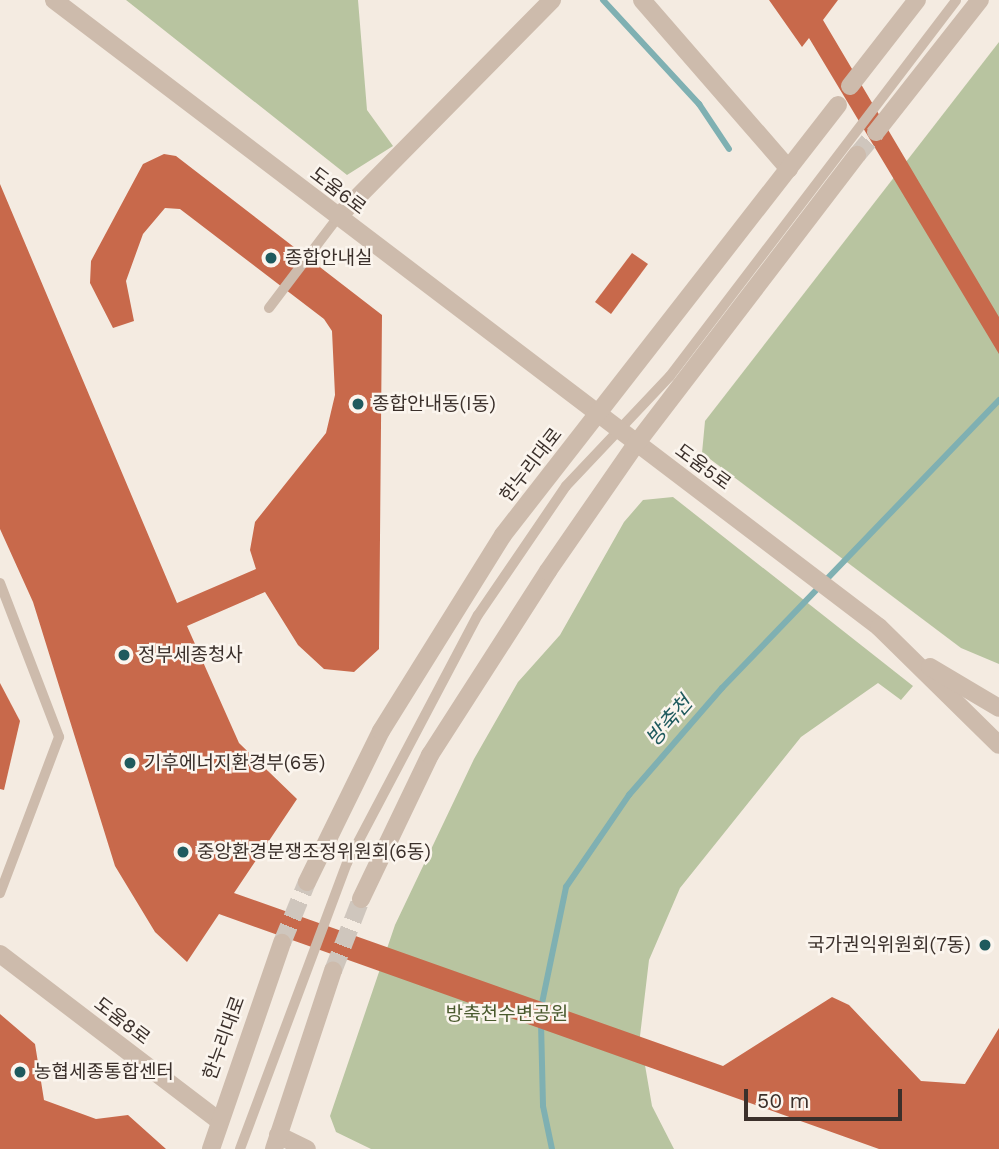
<!DOCTYPE html>
<html>
<head>
<meta charset="utf-8">
<style>
  body { margin:0 }
  #map { position:relative; width:999px; height:1149px; overflow:hidden; background:#f4ebe1; font-family:"Work Sans","Noto Sans KR",sans-serif }
  div>[style] { position:absolute }
  [style*='--x'] { left:calc(var(--x)*1px); top:calc(var(--y)*1px); width:calc(var(--w)*1px); rotate:calc(var(--a)*1deg) }
  .green>* { inset:0; background:#b8c4a0 }
  .stream>* { height:6px; margin:-3px; padding:0 3px; transform-origin:3px; border-radius:3px; background:#7fb0b2 }
  .building>* { inset:0; background:#c8694b }
  .tertiary-tunnel>* { height:18px; margin-top:-9px; transform-origin:0; background:repeating-linear-gradient(90deg,#cfc6bd 0 18px,transparent 0 27px) }
  .service>* { height:10px; margin:-5px; padding:0 5px; transform-origin:5px; border-radius:5px; background:#cdbbac }
  .minor>* { height:18px; margin:-9px; padding:0 9px; transform-origin:9px; border-radius:9px; background:#cdbbac }
  .tertiary>* { height:18px; margin:-9px; padding:0 9px; transform-origin:9px; border-radius:9px; background:#cdbbac }
  .dots>* { width:19px; height:19px; translate:-50% -50%; box-sizing:border-box; border:4px solid #fbf5ee; border-radius:50% }
  span { translate:-50% -50%; white-space:nowrap; text-align:center; line-height:1.15; -webkit-text-stroke:5px #fbf5ee; paint-order:stroke }
  .street-label { font-size:19px; color:#3b302b }
  .poi-label { font-size:19px; color:#3b302b }
  .left { translate:0 -50%; text-align:left }
  .right { translate:-100% -50%; text-align:right }
  .park-label { font-size:19px; color:#4a5a2e }
  .water-label { font-size:21px; color:#1f5a5e; font-style:italic }
  .scale { position:absolute; left:744px; top:1089px; width:158px; height:32px; box-sizing:border-box; border:4px solid #3b302b; border-top:0; padding-left:9px; font-size:21px; line-height:24px; white-space:nowrap; color:#3b302b; -webkit-text-stroke:5px #fbf5ee; paint-order:stroke }
</style>
</head>
<body>
<div id="map">
  <div class="green">
    <div style="clip-path:polygon(126px 0,358px 0,367px 110px,393px 146px,347px 175px)"></div>
    <div style="clip-path:polygon(999px 42px,999px 664px,961px 648px,702px 453px,705px 421px)"></div>
    <div style="clip-path:polygon(673px 497px,913px 686px,901px 700px,878px 683px,801px 737px,680px 888px,649px 960px,640px 1036px,652px 1106px,674px 1149px,371px 1149px,336px 1132px,330px 1116px,395px 925px,474px 759px,518px 682px,560px 635px,624px 522px,643px 500px)"></div>
  </div>
  <div class="stream">
    <div style="--x:603;--y:0;--w:142;--a:47.3"></div>
    <div style="--x:699;--y:104;--w:54;--a:56.3"></div>
    <div style="--x:541;--y:1008;--w:124;--a:-78.3"></div>
    <div style="--x:566;--y:887;--w:112;--a:-55.6"></div>
    <div style="--x:629;--y:795;--w:142;--a:-49"></div>
    <div style="--x:722;--y:688;--w:400;--a:-46.1"></div>
    <div style="--x:541;--y:1023;--w:83;--a:88.6"></div>
    <div style="--x:543;--y:1106;--w:44;--a:78.2"></div>
  </div>
  <div class="building">
    <div style="clip-path:polygon(769px 0,838px 0,823px 20px,999px 317px,999px 354px,809px 38px,802px 47px)"></div>
    <div style="clip-path:polygon(164px 154px,176px 156px,382px 315px,379px 649px,354px 672px,324px 669px,298px 645px,265px 592px,187px 626px,239px 743px,297px 799px,234px 893px,723px 1066px,832px 997px,849px 1005px,921px 1081px,965px 1084px,999px 1028px,999px 1149px,879px 1149px,219px 914px,187px 962px,155px 932px,115px 866px,33px 602px,0 529px,0 184px,177px 603px,256px 569px,250px 550px,255px 522px,326px 433px,335px 395px,332px 331px,324px 319px,180px 209px,165px 208px,143px 234px,126px 281px,134px 321px,113px 328px,90px 283px,91px 261px,143px 164px)"></div>
    <div style="clip-path:polygon(632px 253px,648px 264px,611px 314px,595px 302px)"></div>
    <div style="clip-path:polygon(0 683px,20px 721px,4px 790px,0 789px)"></div>
    <div style="clip-path:polygon(0 1014px,35px 1044px,44px 1100px,96px 1119px,128px 1115px,166px 1149px,0 1149px)"></div>
  </div>
  <div class="tertiary-tunnel">
    <div style="--x:857;--y:155;--w:30;--a:-50"></div>
    <div style="--x:282;--y:943;--w:66;--a:-67.7"></div>
    <div style="--x:333;--y:971;--w:77;--a:-68.7"></div>
  </div>
  <div class="service">
    <div style="--x:269;--y:308;--w:114;--a:-52.8"></div>
    <div style="--x:0;--y:583;--w:165;--a:69"></div>
    <div style="--x:59;--y:737;--w:167;--a:110.7"></div>
    <div style="--x:240;--y:1149;--w:305;--a:-69.5"></div>
    <div style="--x:347;--y:863;--w:280;--a:-62.2"></div>
    <div style="--x:478;--y:615;--w:156;--a:-55.7"></div>
    <div style="--x:566;--y:486;--w:151;--a:-46.6"></div>
    <div style="--x:670;--y:376;--w:472;--a:-52.7"></div>
  </div>
  <div class="minor">
    <div style="--x:642;--y:0;--w:224;--a:49"></div>
    <div style="--x:338;--y:217;--w:305;--a:-45.4"></div>
  </div>
  <div class="tertiary">
    <div style="--x:54;--y:0;--w:1036;--a:37.23"></div>
    <div style="--x:879;--y:627;--w:168;--a:44.5"></div>
    <div style="--x:850;--y:86;--w:109;--a:-52.1"></div>
    <div style="--x:876;--y:132;--w:168;--a:-51.8"></div>
    <div style="--x:930;--y:667;--w:80;--a:30.7"></div>
    <div style="--x:307;--y:882;--w:168;--a:-63.9"></div>
    <div style="--x:381;--y:731;--w:231;--a:-58.1"></div>
    <div style="--x:503;--y:535;--w:545;--a:-52.08"></div>
    <div style="--x:361;--y:899;--w:160;--a:-64.4"></div>
    <div style="--x:430;--y:755;--w:219;--a:-57.3"></div>
    <div style="--x:548;--y:571;--w:155;--a:-55.3"></div>
    <div style="--x:636;--y:444;--w:364;--a:-52.6"></div>
    <div style="--x:0;--y:954;--w:275;--a:37.3"></div>
    <div style="--x:278;--y:1135;--w:32;--a:26"></div>
    <div style="--x:211;--y:1149;--w:218;--a:-71"></div>
    <div style="--x:274;--y:1149;--w:188;--a:-71.7"></div>
  </div>
  <div class="dots">
    <div style="left:271px;top:258px;background:#1f5a5e"></div>
    <div style="left:358px;top:404px;background:#1f5a5e"></div>
    <div style="left:124px;top:655px;background:#1f5a5e"></div>
    <div style="left:130px;top:763px;background:#1f5a5e"></div>
    <div style="left:183px;top:852px;background:#1f5a5e"></div>
    <div style="left:985px;top:945px;background:#1f5a5e"></div>
    <div style="left:20px;top:1072px;background:#1f5a5e"></div>
  </div>
  <div class="street-label">
    <span style="left:338px;top:191px;rotate:37deg">도움6로</span>
    <span style="left:531px;top:465px;rotate:-52deg">한누리대로</span>
    <span style="left:703px;top:467px;rotate:36deg">도움5로</span>
    <span style="left:122px;top:1021px;rotate:37deg">도움8로</span>
    <span style="left:224px;top:1038px;rotate:-70deg">한누리대로</span>
  </div>
  <div class="poi-label">
    <span class="left" style="left:285px;top:258px">종합안내실</span>
    <span class="left" style="left:372px;top:404px">종합안내동(I동)</span>
    <span class="left" style="left:138px;top:655px">정부세종청사</span>
    <span class="left" style="left:144px;top:763px">기후에너지환경부(6동)</span>
    <span class="left" style="left:197px;top:852px">중앙환경분쟁조정위원회(6동)</span>
    <span class="right" style="left:971px;top:945px">국가권익위원회(7동)</span>
    <span class="left" style="left:34px;top:1072px">농협세종통합센터</span>
  </div>
  <div class="park-label">
    <span style="left:507px;top:1014px">방축천수변공원</span>
  </div>
  <div class="water-label">
    <span style="left:669px;top:721px;rotate:-49deg">방축천</span>
  </div>
  <div class="scale">50 m</div>
</div>
</body>
</html>
